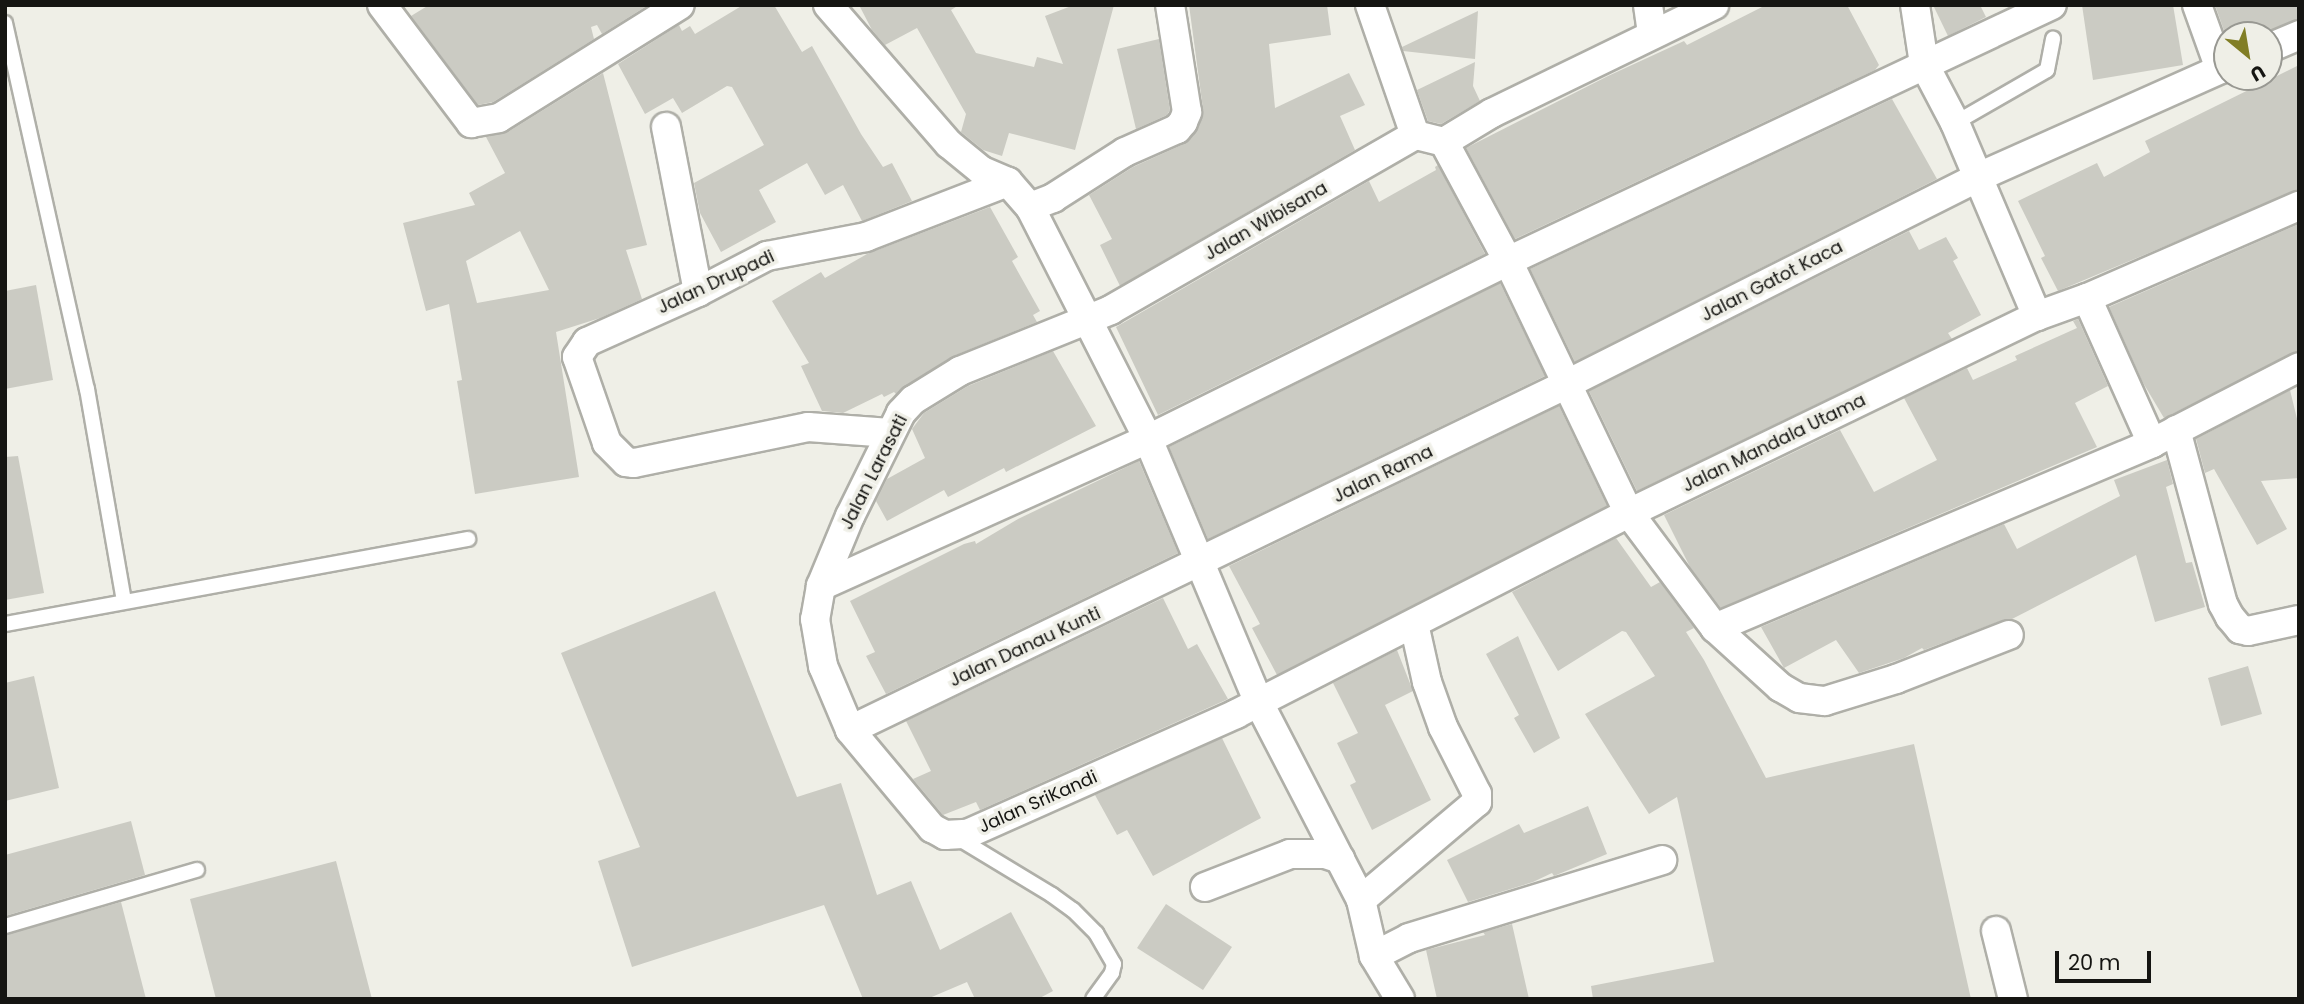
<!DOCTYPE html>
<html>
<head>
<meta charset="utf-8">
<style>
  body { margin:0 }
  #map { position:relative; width:2304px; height:1004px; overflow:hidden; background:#efefe7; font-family:Poppins,sans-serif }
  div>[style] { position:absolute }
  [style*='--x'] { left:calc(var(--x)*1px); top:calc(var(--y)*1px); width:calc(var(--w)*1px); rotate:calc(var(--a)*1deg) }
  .building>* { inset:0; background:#cbcbc3 }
  .roads { filter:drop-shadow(2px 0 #afafa8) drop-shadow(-2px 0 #afafa8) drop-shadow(0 2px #afafa8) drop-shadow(0 -2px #afafa8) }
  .lane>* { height:14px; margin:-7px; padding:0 7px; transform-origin:7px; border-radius:7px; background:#fff }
  .street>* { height:28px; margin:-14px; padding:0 14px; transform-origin:14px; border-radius:14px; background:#fff }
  span { translate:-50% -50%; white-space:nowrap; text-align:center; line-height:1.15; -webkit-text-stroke:7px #efefe7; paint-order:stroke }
  .street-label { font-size:18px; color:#151512 }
  .frame { position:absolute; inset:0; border:7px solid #151512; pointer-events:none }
  .north { position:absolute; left:2213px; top:21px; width:70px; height:70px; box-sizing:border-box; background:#efefe7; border:2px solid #989892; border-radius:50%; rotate:150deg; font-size:19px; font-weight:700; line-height:28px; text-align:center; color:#151512 }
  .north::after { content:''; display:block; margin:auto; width:24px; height:32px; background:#817e25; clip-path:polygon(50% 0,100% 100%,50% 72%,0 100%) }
  .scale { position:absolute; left:2055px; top:951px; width:96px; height:32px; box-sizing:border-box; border:4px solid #151512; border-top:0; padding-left:9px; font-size:21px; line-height:24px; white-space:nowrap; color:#151512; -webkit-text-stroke:5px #efefe7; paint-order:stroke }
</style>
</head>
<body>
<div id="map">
  <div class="building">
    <div style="clip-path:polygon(429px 5px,648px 5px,602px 34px,597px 25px,591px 27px,594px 39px,493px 102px,478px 105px,411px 16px)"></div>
    <div style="clip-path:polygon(743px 5px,774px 5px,802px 52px,812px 46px,861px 134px,883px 167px,892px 163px,912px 201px,862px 221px,843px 185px,825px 195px,807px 163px,759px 190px,776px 222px,721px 252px,700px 213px,694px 183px,764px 145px,732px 87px,727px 86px,682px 113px,673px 98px,645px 114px,618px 64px,679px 25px,682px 31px,690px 26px,695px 34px)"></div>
    <div style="clip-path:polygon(859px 5px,959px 5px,951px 10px,976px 53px,1034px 67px,1037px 57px,1063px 64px,1045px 16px,1074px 5px,1114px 5px,1075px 150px,1009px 133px,1002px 156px,983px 150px,961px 132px,966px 114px,917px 28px,885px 45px,872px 30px)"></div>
    <div style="clip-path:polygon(1189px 5px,1327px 5px,1331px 35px,1269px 44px,1275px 108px,1349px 73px,1365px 105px,1340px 116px,1355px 150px,1120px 286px,1100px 245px,1112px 239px,1089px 195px,1133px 167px,1184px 144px,1198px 129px,1203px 109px)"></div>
    <div style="clip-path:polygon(1766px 5px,1847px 5px,1879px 65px,1875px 70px,1515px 239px,1466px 148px,1608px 76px,1684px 41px,1687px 45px)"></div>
    <div style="clip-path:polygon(1933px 5px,1980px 5px,1986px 17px,1948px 36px)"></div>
    <div style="clip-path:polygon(2082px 5px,2173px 5px,2183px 65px,2093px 80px)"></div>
    <div style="clip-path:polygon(2215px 5px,2299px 5px,2299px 19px,2259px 35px,2227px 35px,2227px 39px)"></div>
    <div style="clip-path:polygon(1478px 11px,1475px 59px,1403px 51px,1402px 47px)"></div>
    <div style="clip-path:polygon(1159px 39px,1170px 110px,1167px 115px,1136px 129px,1117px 49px)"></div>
    <div style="clip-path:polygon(1475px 62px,1473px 86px,1480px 101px,1441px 124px,1428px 121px,1417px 90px)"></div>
    <div style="clip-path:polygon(2299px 65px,2299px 190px,2058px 291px,2041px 258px,2045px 256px,2018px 201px,2097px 163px,2104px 177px,2150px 152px,2145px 141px)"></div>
    <div style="clip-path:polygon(evenodd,603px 73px,647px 245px,626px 250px,642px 299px,600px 318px,556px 332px,579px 477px,475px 494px,457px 381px,462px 380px,449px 304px,426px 311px,403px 223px,475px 205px,469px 193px,505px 173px,486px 137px,508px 132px,603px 73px,520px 231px,549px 290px,477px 303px,466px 261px,520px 231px)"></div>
    <div style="clip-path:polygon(1892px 99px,1937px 179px,1575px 362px,1530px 269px)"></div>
    <div style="clip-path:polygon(1438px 165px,1485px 254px,1158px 415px,1116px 327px,1369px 181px,1379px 202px,1436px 170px,1435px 167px)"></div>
    <div style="clip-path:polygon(990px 207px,1018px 257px,1012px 261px,1040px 311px,1033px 315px,1037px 322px,951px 357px,896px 394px,894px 392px,884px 397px,882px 394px,843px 413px,822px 411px,801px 366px,809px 363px,772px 301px,821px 272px,825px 278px,867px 254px)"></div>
    <div style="clip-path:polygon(2299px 224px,2299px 351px,2164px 418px,2142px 381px,2109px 307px)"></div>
    <div style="clip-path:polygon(1909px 231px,1919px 250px,1946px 237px,1958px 258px,1953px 261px,1981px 315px,1948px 333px,1952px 339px,1637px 491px,1589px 391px)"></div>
    <div style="clip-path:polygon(1500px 283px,1545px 376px,1208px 539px,1169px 447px)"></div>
    <div style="clip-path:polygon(36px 285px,53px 380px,5px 389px,5px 291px)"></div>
    <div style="clip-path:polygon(2078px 319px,2108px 386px,2075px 403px,2097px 447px,1721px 608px,1690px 567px,1664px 515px,1840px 430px,1874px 492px,1937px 460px,1904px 398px,1967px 368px,1973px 380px,2017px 360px,2015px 356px,2077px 328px,2073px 321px)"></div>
    <div style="clip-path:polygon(1053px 351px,1096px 426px,1006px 472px,1004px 468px,948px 497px,944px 490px,887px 521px,876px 501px,887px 479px,925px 458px,912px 429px,924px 413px,968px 386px)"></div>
    <div style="clip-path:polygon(2290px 390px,2299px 427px,2299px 478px,2261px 481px,2287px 529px,2257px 545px,2214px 469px,2205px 473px,2196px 439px)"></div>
    <div style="clip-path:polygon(1559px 406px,1607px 506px,1277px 675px,1252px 628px,1260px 624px,1229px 566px)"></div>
    <div style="clip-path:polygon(18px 456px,44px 593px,5px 600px,5px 457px)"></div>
    <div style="clip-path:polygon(2167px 460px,2173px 484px,2166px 487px,2186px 563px,2192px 562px,2205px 607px,2155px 622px,2136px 555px,2012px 619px,2003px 620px,1924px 650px,1922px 648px,1904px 658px,1859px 673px,1836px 640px,1784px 668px,1761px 627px,2004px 524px,2017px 549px,2120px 496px,2114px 480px)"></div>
    <div style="clip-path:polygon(1139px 461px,1178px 553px,886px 694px,866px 656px,875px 652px,850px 601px,964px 544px,975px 541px,976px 544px,1018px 519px)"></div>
    <div style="clip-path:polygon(1616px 538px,1651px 587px,1660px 582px,1694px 628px,1686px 632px,1704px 660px,1766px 778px,1914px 744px,1971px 999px,1593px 999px,1591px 986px,1714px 962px,1677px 797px,1649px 814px,1585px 714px,1655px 676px,1626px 632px,1622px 631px,1558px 671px,1512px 592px)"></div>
    <div style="clip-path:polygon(715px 591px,797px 797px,841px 783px,877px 895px,911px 881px,940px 950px,1011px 912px,1053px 991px,1038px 999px,975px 999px,967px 982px,927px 999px,863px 999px,824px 905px,632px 967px,598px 861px,640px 847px,561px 653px)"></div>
    <div style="clip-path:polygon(1163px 598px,1188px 649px,1197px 644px,1228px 699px,980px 810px,976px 802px,943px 815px,913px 779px,931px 771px,906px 721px)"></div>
    <div style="clip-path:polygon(1518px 636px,1560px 738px,1534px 753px,1514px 718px,1519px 715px,1486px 654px)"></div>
    <div style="clip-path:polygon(1397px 650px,1413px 691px,1385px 705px,1431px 800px,1372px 830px,1350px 785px,1356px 782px,1337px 743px,1358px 733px,1333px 683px)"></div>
    <div style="clip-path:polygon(2248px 666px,2262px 714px,2221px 726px,2208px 678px)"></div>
    <div style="clip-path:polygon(34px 676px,59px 788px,5px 801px,5px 683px)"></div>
    <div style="clip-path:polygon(1222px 738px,1261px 818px,1153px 876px,1127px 830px,1117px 835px,1095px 795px)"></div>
    <div style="clip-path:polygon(1588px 806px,1607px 854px,1554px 876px,1552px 873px,1533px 882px,1468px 902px,1447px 860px,1519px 824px,1524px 833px)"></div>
    <div style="clip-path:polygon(131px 821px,145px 875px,5px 916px,5px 855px)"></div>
    <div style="clip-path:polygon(336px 861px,372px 999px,216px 999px,190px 899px)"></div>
    <div style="clip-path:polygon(121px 902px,146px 999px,5px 999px,5px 935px)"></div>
    <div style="clip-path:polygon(1166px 904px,1232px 947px,1203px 990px,1137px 948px)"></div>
    <div style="clip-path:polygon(1512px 924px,1529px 999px,1437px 999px,1426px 950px,1485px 935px,1483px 932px)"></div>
  </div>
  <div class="roads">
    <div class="lane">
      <div style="--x:5;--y:23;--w:375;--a:77.4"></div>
      <div style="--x:87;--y:389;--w:215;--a:80.1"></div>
      <div style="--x:1955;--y:123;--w:106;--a:-29.9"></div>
      <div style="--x:2047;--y:70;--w:32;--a:-79"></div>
      <div style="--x:5;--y:624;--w:471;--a:-10.4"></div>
      <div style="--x:958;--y:838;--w:110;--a:31.2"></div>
      <div style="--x:1052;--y:895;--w:26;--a:36"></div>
      <div style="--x:1073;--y:910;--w:33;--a:45"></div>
      <div style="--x:1096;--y:933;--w:36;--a:60"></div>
      <div style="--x:1114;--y:964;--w:9;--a:103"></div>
      <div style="--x:1112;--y:973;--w:32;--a:126"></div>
      <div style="--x:5;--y:926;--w:200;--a:-16.3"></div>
    </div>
    <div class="street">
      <div style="--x:382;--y:5;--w:148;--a:53"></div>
      <div style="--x:471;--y:123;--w:28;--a:-10"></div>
      <div style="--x:499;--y:118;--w:213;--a:-32"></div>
      <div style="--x:828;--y:5;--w:184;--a:49"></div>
      <div style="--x:949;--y:144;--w:43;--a:39.3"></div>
      <div style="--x:982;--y:171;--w:28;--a:23"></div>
      <div style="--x:1008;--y:182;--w:33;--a:49"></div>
      <div style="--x:1030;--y:207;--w:260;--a:63"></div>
      <div style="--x:1148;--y:439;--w:286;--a:67.2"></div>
      <div style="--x:1259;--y:703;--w:222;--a:62.6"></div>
      <div style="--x:1361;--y:900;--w:57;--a:76.9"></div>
      <div style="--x:1374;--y:956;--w:50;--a:58.8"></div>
      <div style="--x:1370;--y:5;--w:138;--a:70.9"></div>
      <div style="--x:1648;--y:5;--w:29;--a:82"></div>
      <div style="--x:1915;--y:5;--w:60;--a:81.3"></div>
      <div style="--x:1924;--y:64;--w:67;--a:62.3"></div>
      <div style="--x:1955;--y:123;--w:210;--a:67"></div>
      <div style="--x:2197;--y:5;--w:68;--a:70.2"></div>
      <div style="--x:2269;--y:48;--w:33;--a:-23"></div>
      <div style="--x:666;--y:127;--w:168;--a:79"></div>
      <div style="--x:1444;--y:142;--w:30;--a:-166"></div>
      <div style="--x:1415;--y:135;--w:351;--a:150.1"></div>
      <div style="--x:1111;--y:310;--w:163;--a:158"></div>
      <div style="--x:960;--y:371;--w:55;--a:148.3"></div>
      <div style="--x:913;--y:400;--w:18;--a:133"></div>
      <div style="--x:901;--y:413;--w:115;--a:116.3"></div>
      <div style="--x:850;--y:516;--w:76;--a:112.5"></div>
      <div style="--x:821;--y:586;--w:34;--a:100"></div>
      <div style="--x:815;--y:619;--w:48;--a:80.3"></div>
      <div style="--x:823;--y:666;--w:69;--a:67.1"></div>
      <div style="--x:850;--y:730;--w:128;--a:50.1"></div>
      <div style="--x:932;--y:828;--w:15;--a:28"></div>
      <div style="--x:945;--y:835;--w:22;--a:-3"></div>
      <div style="--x:967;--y:834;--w:295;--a:-24"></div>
      <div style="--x:1236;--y:714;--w:441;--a:-27.1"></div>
      <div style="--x:1629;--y:513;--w:453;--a:-25.8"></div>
      <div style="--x:2037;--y:316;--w:53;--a:-19.8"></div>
      <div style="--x:2087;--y:298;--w:231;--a:-23.5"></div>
      <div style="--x:1444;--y:142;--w:135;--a:61.7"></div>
      <div style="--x:1508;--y:261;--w:280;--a:64.4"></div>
      <div style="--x:1629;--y:513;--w:144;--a:53.2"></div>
      <div style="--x:1715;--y:628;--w:475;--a:-22.9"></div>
      <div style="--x:2152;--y:443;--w:165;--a:-27.3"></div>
      <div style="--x:1444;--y:142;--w:56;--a:-31.1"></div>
      <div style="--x:1492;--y:113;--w:247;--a:-25.9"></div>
      <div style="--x:1030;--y:207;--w:25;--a:-21"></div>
      <div style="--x:1053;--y:198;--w:85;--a:-32.6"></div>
      <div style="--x:1125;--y:152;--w:57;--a:-23.9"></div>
      <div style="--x:1177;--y:129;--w:9;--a:-49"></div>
      <div style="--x:1183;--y:122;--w:11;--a:-68"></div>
      <div style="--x:1187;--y:112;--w:108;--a:-99"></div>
      <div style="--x:2087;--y:298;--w:159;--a:65.9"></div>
      <div style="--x:2176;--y:430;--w:180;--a:74.9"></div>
      <div style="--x:2223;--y:604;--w:15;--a:62"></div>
      <div style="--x:2230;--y:617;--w:16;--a:50"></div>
      <div style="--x:2240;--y:629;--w:8;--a:14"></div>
      <div style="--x:2248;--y:631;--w:52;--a:-12.2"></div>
      <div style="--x:890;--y:433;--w:82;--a:-175.8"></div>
      <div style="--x:808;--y:427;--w:178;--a:168.3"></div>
      <div style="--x:634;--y:463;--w:8;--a:-173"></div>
      <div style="--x:626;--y:462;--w:27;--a:-135"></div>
      <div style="--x:607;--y:443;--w:91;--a:-109.2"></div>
      <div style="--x:577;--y:357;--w:18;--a:-56"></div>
      <div style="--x:587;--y:342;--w:122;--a:-24.2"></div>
      <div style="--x:698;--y:292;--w:78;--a:-27.6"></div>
      <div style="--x:767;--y:256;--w:101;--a:-10.9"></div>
      <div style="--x:866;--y:237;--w:152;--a:-21.2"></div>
      <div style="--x:821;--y:586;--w:359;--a:-24.2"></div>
      <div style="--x:1148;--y:439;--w:402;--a:-26.3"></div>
      <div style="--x:1508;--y:261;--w:601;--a:-25.2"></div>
      <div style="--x:1715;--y:628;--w:88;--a:42.2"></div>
      <div style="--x:1780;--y:687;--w:22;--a:30"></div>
      <div style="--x:1799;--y:698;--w:26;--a:7"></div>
      <div style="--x:1825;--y:701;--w:74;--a:-17.2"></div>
      <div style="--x:1896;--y:679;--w:121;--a:-21.3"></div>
      <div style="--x:850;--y:730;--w:796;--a:-25.76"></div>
      <div style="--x:1567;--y:384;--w:458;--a:-26.7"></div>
      <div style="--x:1976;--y:178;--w:275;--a:-24"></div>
      <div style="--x:1205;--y:887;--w:91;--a:-21.2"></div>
      <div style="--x:1290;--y:854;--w:35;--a:0"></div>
      <div style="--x:1325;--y:854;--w:16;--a:18"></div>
      <div style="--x:1361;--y:900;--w:152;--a:-40.2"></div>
      <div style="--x:1477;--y:802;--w:8;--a:-90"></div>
      <div style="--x:1477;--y:794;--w:75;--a:-116.9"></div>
      <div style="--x:1443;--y:727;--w:48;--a:-109.6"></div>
      <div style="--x:1427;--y:682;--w:59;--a:-102.6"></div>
      <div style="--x:1996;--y:931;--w:70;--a:76"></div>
      <div style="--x:1374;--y:956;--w:39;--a:-27"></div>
      <div style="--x:1409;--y:938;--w:265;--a:-17.1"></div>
    </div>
  </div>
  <div class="street-label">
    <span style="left:1266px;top:221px;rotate:-30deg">Jalan Wibisana</span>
    <span style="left:1772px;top:281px;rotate:-27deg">Jalan Gatot Kaca</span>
    <span style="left:716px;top:282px;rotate:-25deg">Jalan Drupadi</span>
    <span style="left:1774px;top:443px;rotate:-26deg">Jalan Mandala Utama</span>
    <span style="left:874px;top:472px;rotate:-63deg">Jalan Larasati</span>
    <span style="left:1383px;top:474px;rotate:-26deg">Jalan Rama</span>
    <span style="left:1025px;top:647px;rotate:-25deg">Jalan Danau Kunti</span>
    <span style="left:1038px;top:802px;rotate:-24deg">Jalan SriKandi</span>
  </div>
  <div class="frame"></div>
  <div class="north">U</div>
  <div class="scale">20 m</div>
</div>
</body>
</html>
